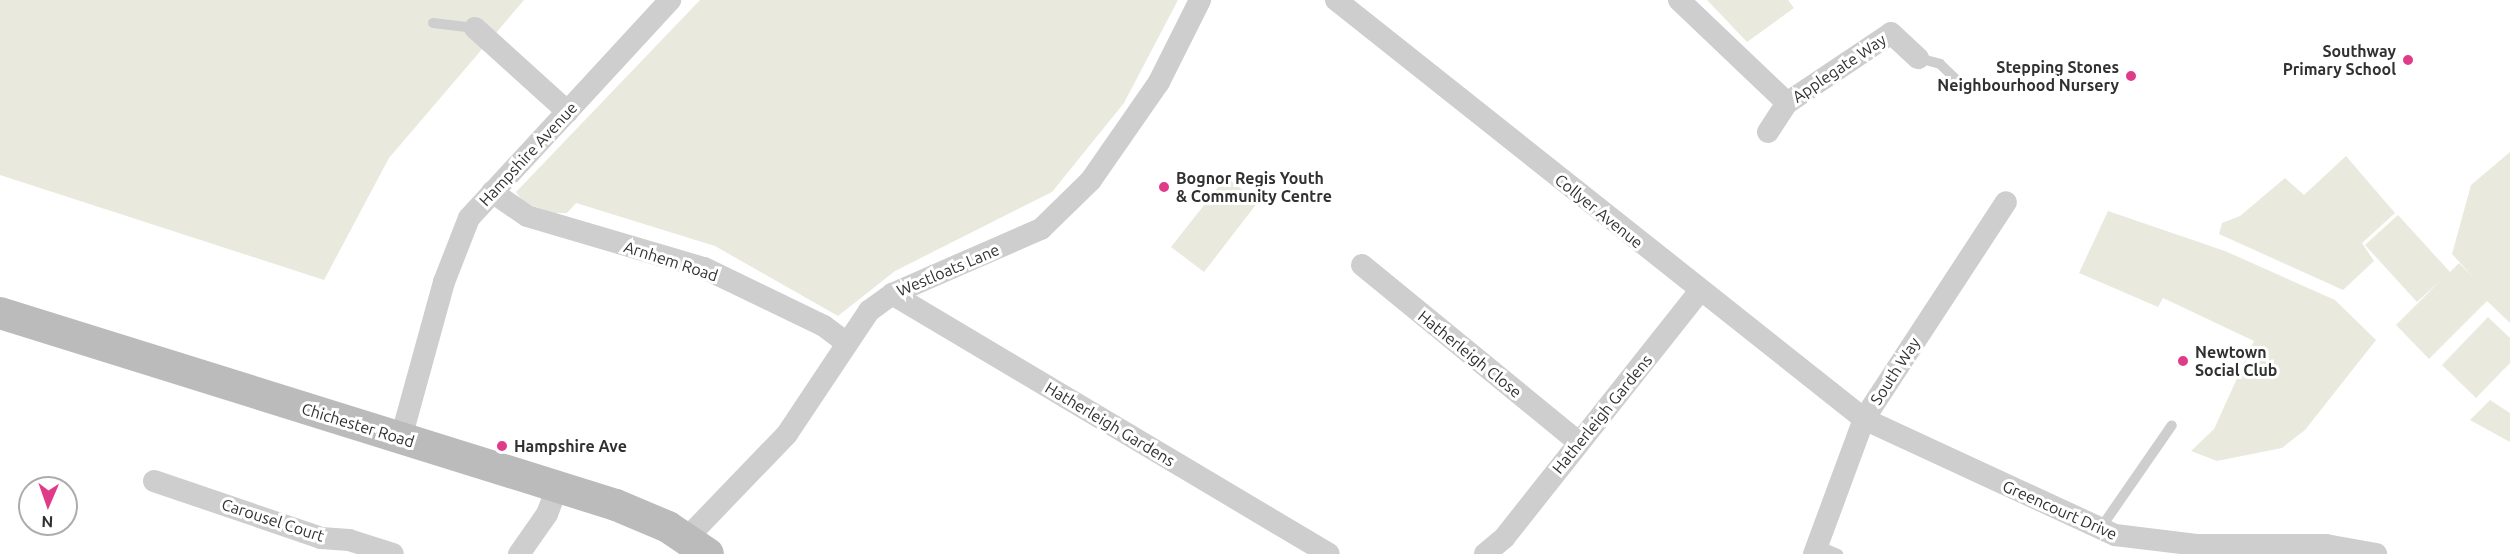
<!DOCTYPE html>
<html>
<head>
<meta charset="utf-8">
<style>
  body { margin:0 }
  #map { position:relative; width:2510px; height:554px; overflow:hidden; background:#fff; font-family:Ubuntu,sans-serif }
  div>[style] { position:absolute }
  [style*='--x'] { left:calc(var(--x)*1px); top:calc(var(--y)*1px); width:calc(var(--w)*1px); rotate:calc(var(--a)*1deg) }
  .green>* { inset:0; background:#e9eadd }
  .service>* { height:10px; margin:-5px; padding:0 5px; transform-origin:5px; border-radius:5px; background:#cecece }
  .minor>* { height:22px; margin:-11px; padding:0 11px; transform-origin:11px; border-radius:11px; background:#cecece }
  .secondary>* { height:32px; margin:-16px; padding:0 16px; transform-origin:16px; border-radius:16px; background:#bbb }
  .dots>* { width:16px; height:16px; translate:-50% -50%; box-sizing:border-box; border:3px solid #fff; border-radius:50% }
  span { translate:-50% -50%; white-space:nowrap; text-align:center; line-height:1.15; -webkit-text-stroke:6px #fff; paint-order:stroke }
  .poi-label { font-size:16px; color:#313131; font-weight:700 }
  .right { translate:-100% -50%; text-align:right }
  .left { translate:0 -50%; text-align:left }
  .street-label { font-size:16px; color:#313131 }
  .north { position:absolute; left:18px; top:476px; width:60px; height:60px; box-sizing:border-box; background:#fff; border:2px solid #adadad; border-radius:50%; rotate:182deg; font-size:16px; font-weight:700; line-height:24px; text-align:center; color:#313131 }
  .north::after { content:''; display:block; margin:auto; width:21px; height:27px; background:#e03b89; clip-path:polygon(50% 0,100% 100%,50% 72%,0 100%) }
</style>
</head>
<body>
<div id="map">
  <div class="green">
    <div style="clip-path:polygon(0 0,524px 0,389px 158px,324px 280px,0 175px)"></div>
    <div style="clip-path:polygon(700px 0,1178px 0,1124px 103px,1052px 192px,895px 271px,838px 316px,715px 246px,576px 203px,567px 213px,554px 213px,524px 203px,516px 192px)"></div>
    <div style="clip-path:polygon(1707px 0,1788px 0,1794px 8px,1747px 42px)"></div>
    <div style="clip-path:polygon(2510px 152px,2510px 323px,2487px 301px,2429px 359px,2396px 325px,2441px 280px,2417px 302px,2365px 245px,2398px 215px,2450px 272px,2459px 263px,2474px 278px,2452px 254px,2471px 185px)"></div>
    <div style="clip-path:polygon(2346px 156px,2395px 213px,2362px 243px,2374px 261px,2343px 290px,2219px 234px,2222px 223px,2240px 216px,2285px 178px,2304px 195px)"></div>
    <div style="clip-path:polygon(1226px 177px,1258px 202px,1204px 272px,1171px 247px)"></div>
    <div style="clip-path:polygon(2108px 211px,2225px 251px,2335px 300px,2376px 340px,2305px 430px,2282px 448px,2217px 461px,2191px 451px,2214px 429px,2254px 341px,2163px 298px,2158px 307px,2079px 273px)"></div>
    <div style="clip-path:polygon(2488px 317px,2510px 338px,2510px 363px,2476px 398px,2442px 365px)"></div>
    <div style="clip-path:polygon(2490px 400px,2510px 413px,2510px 442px,2470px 420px)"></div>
  </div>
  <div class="service">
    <div style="--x:433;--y:23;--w:42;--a:6.8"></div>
    <div style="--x:1918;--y:58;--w:23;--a:15"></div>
    <div style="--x:1940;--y:64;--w:37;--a:44"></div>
    <div style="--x:2100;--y:529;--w:126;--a:-55.3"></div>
    <div style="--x:1817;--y:545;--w:23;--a:23"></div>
  </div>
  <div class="minor">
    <div style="--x:1336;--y:0;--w:674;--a:38.43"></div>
    <div style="--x:1864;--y:419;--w:277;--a:24.8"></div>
    <div style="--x:2115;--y:535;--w:84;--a:6.9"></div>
    <div style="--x:2198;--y:545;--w:128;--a:0"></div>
    <div style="--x:2326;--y:545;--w:51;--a:10.2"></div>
    <div style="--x:1679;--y:0;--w:149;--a:43.6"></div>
    <div style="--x:1787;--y:103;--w:125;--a:-33.9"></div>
    <div style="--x:1891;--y:33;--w:37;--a:43"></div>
    <div style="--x:475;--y:28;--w:125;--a:42.1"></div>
    <div style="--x:1768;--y:132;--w:35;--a:-57"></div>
    <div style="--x:492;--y:192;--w:42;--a:34.4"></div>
    <div style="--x:527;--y:216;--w:184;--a:16.4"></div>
    <div style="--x:704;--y:268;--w:133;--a:25.8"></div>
    <div style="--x:824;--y:326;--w:26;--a:37"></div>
    <div style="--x:1362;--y:265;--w:279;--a:39.3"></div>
    <div style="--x:892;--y:294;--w:508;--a:30.75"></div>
    <div style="--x:401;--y:438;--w:162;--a:-74.6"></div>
    <div style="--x:444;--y:282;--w:69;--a:-68.7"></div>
    <div style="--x:469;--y:218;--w:297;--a:-47.3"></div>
    <div style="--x:154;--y:481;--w:176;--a:18.8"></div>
    <div style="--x:321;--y:538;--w:28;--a:4"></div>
    <div style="--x:349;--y:540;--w:46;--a:17.7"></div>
    <div style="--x:686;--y:539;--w:146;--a:-46.1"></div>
    <div style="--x:787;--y:434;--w:148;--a:-56.3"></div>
    <div style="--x:869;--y:311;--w:29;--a:-36"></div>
    <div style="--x:892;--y:294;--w:163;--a:-23.6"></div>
    <div style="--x:1041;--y:229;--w:70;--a:-44.4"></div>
    <div style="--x:1091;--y:180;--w:119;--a:-55.2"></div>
    <div style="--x:1159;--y:82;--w:92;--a:-63.4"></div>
    <div style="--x:519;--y:554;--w:49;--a:-55"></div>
    <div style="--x:547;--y:514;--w:30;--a:-69"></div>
    <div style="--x:1485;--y:554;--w:25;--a:-40"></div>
    <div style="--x:1504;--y:538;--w:315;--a:-51.6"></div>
    <div style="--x:1814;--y:554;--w:144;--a:-69.7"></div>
    <div style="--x:1864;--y:419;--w:259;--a:-56.8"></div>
  </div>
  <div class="secondary">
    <div style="--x:0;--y:313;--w:645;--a:17.31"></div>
    <div style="--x:616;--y:505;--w:56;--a:22.9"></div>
    <div style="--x:668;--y:527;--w:48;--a:34"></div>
  </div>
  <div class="dots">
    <div style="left:2408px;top:60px;background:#e03b89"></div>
    <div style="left:2131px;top:76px;background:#e03b89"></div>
    <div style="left:1164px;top:187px;background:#e03b89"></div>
    <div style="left:2183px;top:361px;background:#e03b89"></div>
    <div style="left:502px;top:446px;background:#e03b89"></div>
  </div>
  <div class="poi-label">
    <span class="right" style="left:2396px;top:60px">Southway<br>Primary School</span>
    <span class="right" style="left:2119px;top:76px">Stepping Stones<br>Neighbourhood Nursery</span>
    <span class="left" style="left:1176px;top:187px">Bognor Regis Youth<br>&amp; Community Centre</span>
    <span class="left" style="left:2195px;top:361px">Newtown<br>Social Club</span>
    <span class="left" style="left:514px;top:446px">Hampshire Ave</span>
  </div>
  <div class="street-label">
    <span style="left:1839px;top:68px;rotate:-34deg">Applegate Way</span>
    <span style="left:528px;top:154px;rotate:-47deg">Hampshire Avenue</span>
    <span style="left:1599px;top:211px;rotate:39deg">Collyer Avenue</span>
    <span style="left:671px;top:261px;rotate:18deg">Arnhem Road</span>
    <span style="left:948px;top:270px;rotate:-23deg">Westloats Lane</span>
    <span style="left:1470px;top:354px;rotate:39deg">Hatherleigh Close</span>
    <span style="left:1895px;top:371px;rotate:-57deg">South Way</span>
    <span style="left:1602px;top:414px;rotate:-51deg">Hatherleigh Gardens</span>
    <span style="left:1110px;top:424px;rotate:31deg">Hatherleigh Gardens</span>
    <span style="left:358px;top:425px;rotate:17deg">Chichester Road</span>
    <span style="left:2060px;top:510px;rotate:24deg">Greencourt Drive</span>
    <span style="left:273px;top:520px;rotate:18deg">Carousel Court</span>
  </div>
  <div class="north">N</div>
</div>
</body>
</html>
